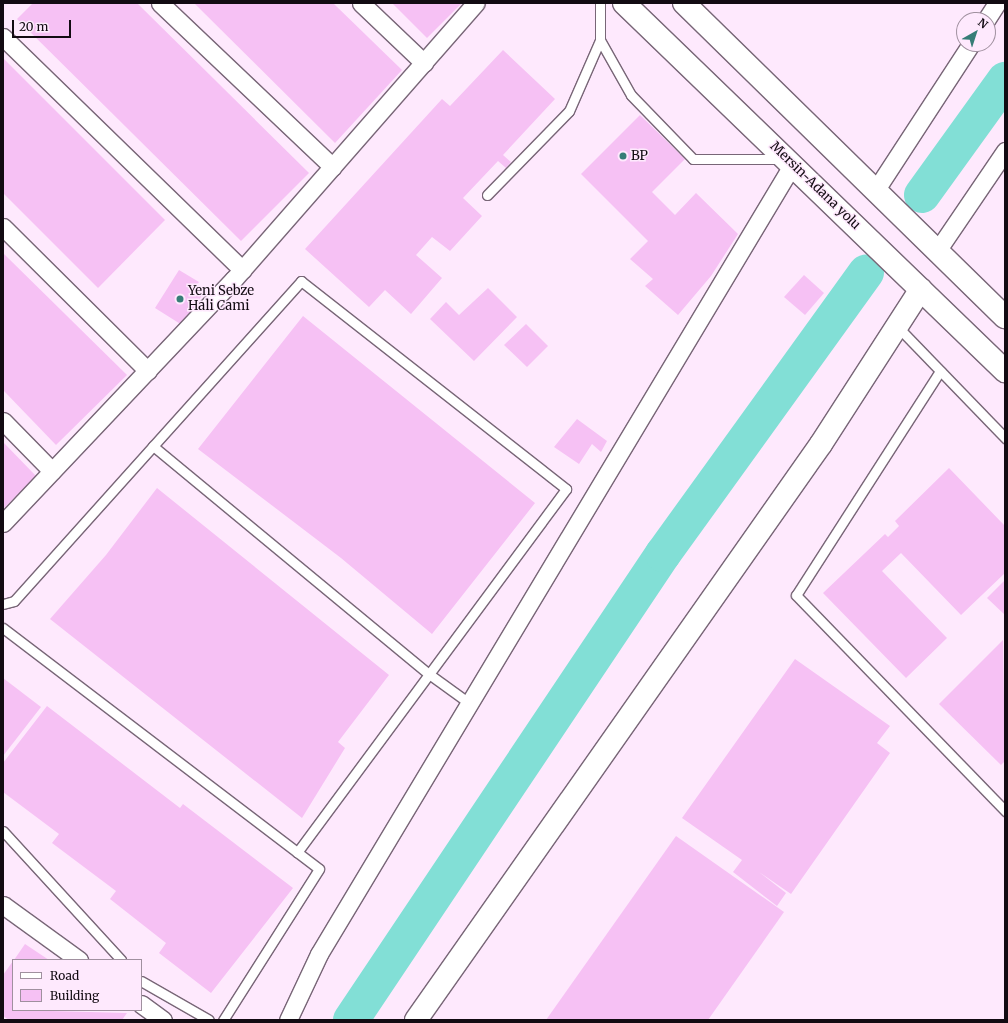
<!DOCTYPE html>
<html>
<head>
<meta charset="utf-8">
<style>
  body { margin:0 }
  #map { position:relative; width:1008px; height:1023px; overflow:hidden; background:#fee9fd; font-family:Merriweather,serif }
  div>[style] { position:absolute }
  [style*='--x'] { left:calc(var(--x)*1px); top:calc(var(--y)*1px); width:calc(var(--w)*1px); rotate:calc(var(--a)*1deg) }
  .river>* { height:36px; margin:-18px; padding:0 18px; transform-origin:18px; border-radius:18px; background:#82dfd6 }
  .building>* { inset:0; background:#f6c1f4 }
  .roads { filter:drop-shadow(1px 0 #786677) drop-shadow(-1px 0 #786677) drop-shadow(0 1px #786677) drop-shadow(0 -1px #786677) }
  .lane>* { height:9px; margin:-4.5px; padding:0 4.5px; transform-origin:4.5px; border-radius:4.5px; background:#fff }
  .street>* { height:17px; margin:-8.5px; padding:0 8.5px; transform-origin:8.5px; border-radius:8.5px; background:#fff }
  .secondary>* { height:22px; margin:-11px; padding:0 11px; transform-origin:11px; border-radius:11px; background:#fff }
  .highway>* { height:22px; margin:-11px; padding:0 11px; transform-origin:11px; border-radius:11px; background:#fff }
  .dots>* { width:11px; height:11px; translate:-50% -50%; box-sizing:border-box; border:2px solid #fee9fd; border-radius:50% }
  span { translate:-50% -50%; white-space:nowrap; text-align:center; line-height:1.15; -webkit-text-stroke:3px #fee9fd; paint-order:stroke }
  .poi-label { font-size:13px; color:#120b12 }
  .left { translate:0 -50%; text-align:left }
  .street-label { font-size:13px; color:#120b12 }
  .frame { position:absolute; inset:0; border:4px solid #120b12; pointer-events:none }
  .legend { position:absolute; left:12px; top:959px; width:130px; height:52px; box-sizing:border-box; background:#fee9fd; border:1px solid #a0909f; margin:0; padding:5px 7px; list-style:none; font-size:12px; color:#120b12 }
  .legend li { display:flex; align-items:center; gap:8px; height:20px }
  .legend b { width:20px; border:1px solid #a0909f }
  .north { position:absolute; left:956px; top:12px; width:40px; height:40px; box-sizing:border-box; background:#fee9fd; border:1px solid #a0909f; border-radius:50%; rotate:39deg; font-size:11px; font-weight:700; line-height:16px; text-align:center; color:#120b12 }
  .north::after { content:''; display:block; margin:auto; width:14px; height:18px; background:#367d77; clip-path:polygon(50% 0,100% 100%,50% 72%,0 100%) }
  .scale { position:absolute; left:12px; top:20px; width:59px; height:18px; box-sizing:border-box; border:2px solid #120b12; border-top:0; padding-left:5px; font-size:12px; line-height:14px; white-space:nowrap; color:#120b12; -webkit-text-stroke:3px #fee9fd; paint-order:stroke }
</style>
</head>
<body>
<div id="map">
  <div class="river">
    <div style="--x:922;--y:195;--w:142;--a:-54.2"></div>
    <div style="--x:351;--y:1020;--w:561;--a:-56.2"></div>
    <div style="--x:663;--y:554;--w:347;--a:-54.2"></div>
  </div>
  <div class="building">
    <div style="clip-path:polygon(33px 3px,137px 3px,309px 173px,241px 241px,17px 19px)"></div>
    <div style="clip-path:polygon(194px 3px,333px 3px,402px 70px,335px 143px)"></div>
    <div style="clip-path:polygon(392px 3px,462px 3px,427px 38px)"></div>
    <div style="clip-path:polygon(503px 50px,555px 99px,503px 155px,511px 162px,506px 168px,498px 161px,463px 198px,482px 216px,450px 251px,432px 237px,416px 255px,442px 278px,411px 314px,385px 290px,369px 307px,305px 249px,442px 99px,450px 106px)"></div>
    <div style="clip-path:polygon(3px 58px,165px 220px,98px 288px,3px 193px)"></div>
    <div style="clip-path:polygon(640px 115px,685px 159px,652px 192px,675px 215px,696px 193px,738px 234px,711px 276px,678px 315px,645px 286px,653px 279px,630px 259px,648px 241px,581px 174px)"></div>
    <div style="clip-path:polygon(3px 253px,127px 375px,56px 445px,3px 390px)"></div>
    <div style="clip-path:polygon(179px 270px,199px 282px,197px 285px,205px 291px,182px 325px,155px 308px)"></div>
    <div style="clip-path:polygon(804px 275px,824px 293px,805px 315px,784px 297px)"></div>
    <div style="clip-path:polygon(488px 288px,517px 317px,474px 361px,430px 319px,446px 302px,459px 315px)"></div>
    <div style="clip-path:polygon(303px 316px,535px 503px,432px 634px,341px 558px,198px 449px)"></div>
    <div style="clip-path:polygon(526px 324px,548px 346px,527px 367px,504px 345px)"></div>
    <div style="clip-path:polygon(577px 419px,607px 441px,601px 452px,592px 444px,579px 464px,554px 447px)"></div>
    <div style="clip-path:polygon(3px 442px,36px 476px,3px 509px)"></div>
    <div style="clip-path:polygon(949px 468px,1005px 526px,1005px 573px,961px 615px,901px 553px,882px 571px,947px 638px,906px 678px,823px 593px,885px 534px,888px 537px,899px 526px,895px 521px)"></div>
    <div style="clip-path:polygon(157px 488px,389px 675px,338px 742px,345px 748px,302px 818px,50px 619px,106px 555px)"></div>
    <div style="clip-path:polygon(1005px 580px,1005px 615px,987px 598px)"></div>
    <div style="clip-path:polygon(1003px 640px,1005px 761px,1001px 765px,939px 704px)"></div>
    <div style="clip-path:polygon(795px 659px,890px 726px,877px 743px,890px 753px,791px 894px,759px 872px,786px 893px,777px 906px,733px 872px,742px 860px,682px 818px)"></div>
    <div style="clip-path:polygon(3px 678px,41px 707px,3px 756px)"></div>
    <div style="clip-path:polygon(47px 706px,180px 808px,183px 804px,293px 888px,211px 993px,159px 953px,166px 943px,110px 899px,116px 891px,52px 843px,59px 834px,3px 792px,3px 763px)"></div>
    <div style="clip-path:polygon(676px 836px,784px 912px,708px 1020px,546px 1020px)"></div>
    <div style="clip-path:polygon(25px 944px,49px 960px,14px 960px)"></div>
    <div style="clip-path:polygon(13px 961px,13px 1010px,127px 1013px,122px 1020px,9px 1020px,3px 1016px,3px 975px)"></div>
  </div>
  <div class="roads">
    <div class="lane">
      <div style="--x:600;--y:3;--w:37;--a:90"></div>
      <div style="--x:600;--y:40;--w:63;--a:60.6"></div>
      <div style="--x:631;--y:95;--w:89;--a:45.9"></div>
      <div style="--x:693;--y:159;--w:89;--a:0"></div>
      <div style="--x:487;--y:195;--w:117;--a:-45.7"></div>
      <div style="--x:569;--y:111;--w:77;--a:-66.4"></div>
      <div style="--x:897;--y:326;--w:156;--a:46"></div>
      <div style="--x:940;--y:371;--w:266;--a:122.7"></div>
      <div style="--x:796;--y:595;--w:301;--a:45.9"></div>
      <div style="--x:153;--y:446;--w:358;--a:39.6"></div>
      <div style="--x:429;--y:674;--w:49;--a:35.9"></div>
      <div style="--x:3;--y:604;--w:11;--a:-15"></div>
      <div style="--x:14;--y:601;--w:430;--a:-48.1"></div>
      <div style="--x:301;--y:281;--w:337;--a:38.1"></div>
      <div style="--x:566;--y:489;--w:452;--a:126.5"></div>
      <div style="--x:3;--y:628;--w:397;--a:37.3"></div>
      <div style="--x:319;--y:869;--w:179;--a:122.4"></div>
      <div style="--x:3;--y:831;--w:175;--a:47.5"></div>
      <div style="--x:141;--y:981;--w:78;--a:29.8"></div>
    </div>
    <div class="street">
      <div style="--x:160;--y:3;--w:238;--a:43.5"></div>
      <div style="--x:361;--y:3;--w:87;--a:43.6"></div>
      <div style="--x:986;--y:20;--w:20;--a:-57"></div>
      <div style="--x:3;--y:37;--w:334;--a:44.2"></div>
      <div style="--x:875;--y:191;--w:176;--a:-56.9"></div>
      <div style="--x:3;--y:227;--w:204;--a:44.8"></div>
      <div style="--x:937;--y:251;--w:121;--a:-55.8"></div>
      <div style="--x:3;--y:421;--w:70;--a:45.6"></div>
      <div style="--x:3;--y:523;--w:336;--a:-46.6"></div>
      <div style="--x:234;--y:279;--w:367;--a:-48.8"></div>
      <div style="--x:3;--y:905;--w:94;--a:35.9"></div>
      <div style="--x:141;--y:1004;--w:27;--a:36"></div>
      <div style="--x:288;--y:1020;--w:73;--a:-64.8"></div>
      <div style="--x:319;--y:954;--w:921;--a:-59.04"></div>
    </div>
    <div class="secondary">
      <div style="--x:416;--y:1020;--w:704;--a:-54.89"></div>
      <div style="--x:821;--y:444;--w:184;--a:-57.2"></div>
    </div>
    <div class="highway">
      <div style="--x:624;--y:3;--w:530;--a:44.01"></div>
      <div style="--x:684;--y:3;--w:449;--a:44.4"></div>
    </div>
  </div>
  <div class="dots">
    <div style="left:623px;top:156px;background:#367d77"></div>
    <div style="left:180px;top:299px;background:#367d77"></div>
  </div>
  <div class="poi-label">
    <span class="left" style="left:631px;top:156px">BP</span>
    <span class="left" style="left:188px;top:299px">Yeni Sebze<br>Hali Cami</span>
  </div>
  <div class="street-label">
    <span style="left:815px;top:186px;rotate:44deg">Mersin-Adana yolu</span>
  </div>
  <div class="frame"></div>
  <ul class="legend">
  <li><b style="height:5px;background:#fff"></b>Road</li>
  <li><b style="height:11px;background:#f6c1f4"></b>Building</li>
  </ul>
  <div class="north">N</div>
  <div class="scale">20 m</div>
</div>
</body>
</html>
